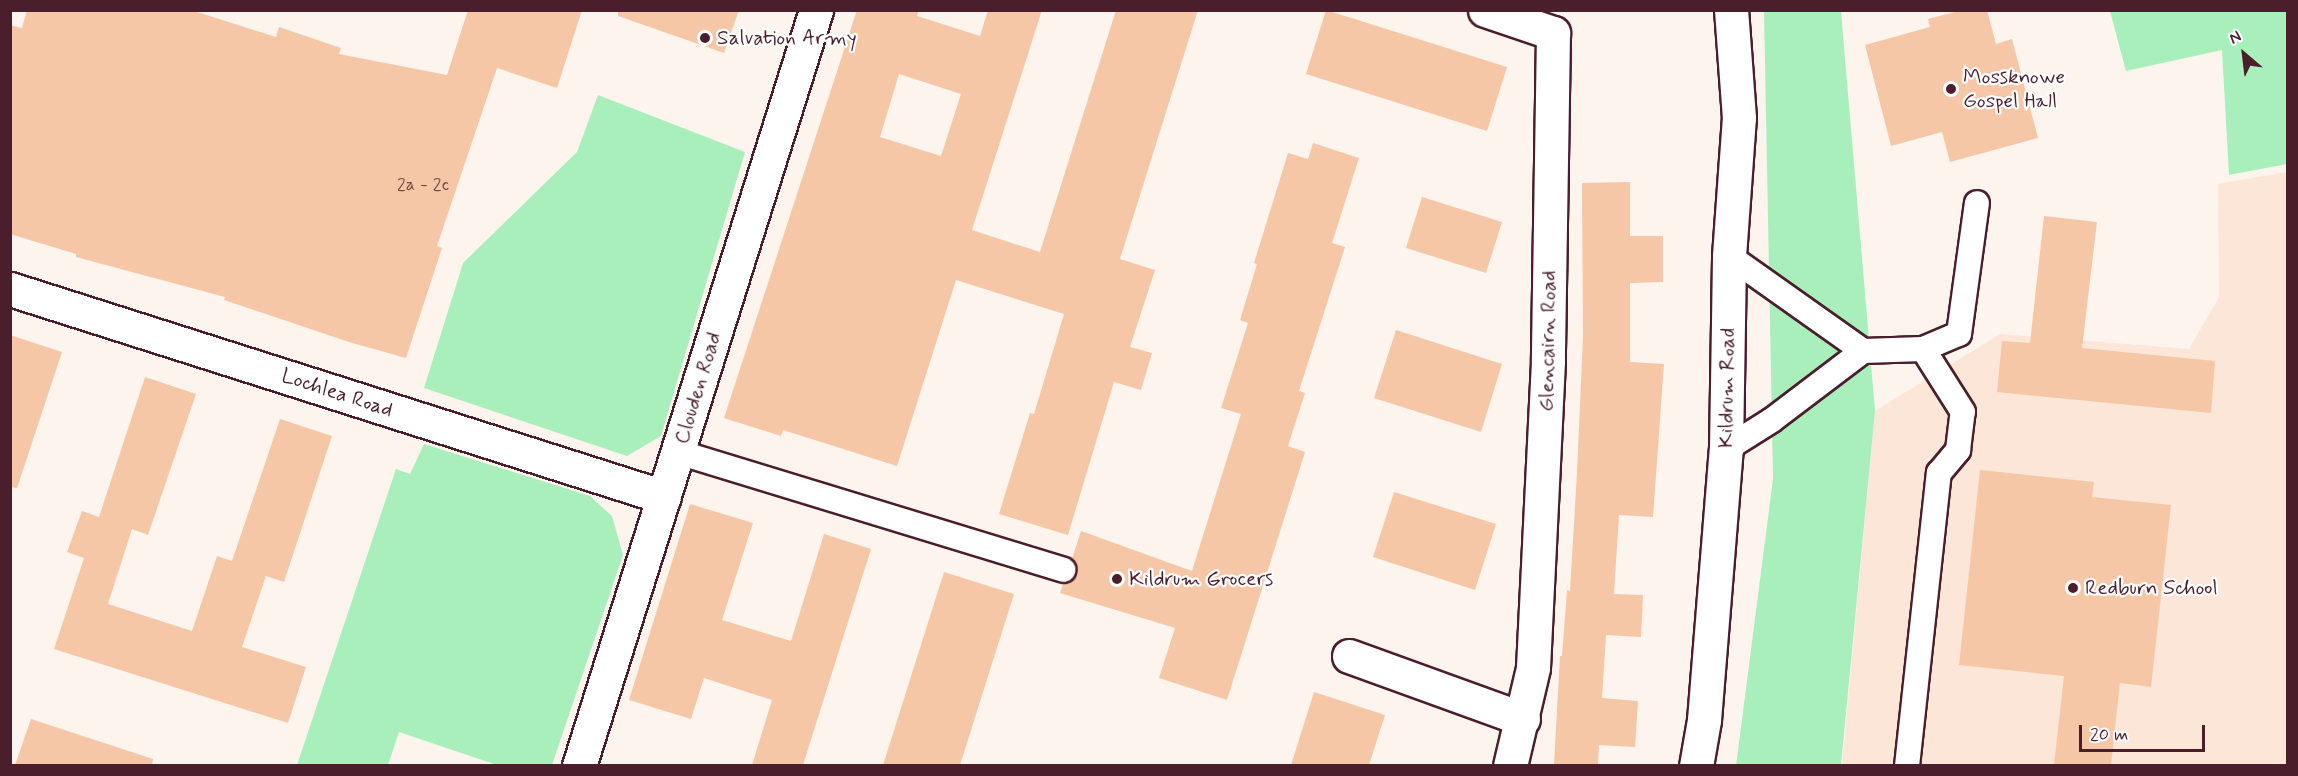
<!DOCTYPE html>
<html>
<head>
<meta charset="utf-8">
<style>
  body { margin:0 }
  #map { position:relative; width:2298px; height:776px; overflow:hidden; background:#fdf4ed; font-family:Mynerve,sans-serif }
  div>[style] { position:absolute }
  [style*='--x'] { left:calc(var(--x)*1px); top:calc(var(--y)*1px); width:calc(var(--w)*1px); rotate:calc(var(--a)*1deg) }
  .built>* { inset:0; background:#fbe6d8 }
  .green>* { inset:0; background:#a9efbb }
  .building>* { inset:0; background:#f6c7a6 }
  .roads { filter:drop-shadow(2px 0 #4a1f2b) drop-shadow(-2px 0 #4a1f2b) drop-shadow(0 2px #4a1f2b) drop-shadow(0 -2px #4a1f2b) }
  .lane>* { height:24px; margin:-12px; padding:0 12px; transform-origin:12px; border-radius:12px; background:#fff }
  .street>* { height:33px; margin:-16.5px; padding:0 16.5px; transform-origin:16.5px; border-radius:16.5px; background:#fff }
  .secondary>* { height:33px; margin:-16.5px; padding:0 16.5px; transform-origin:16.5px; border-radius:16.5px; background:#fff }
  .dots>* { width:16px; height:16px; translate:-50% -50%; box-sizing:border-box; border:3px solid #fff; border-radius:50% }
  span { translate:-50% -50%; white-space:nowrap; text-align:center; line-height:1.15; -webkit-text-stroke:4.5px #fff; paint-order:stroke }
  .number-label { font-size:18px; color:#75494a }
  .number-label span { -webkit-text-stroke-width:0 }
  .poi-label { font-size:21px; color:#4a1f2b }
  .left { translate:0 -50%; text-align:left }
  .street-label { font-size:21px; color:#4a1f2b }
  .frame { position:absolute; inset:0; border:12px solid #4a1f2b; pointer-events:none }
  .north { position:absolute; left:2214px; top:24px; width:60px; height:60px; -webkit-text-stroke:4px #fff; paint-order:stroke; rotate:332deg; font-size:16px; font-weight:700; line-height:24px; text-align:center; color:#4a1f2b }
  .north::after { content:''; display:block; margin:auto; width:21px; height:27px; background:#4a1f2b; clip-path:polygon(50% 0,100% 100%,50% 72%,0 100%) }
  .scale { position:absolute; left:2079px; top:725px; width:126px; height:27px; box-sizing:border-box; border:3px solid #4a1f2b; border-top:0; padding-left:8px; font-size:18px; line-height:21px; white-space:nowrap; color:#4a1f2b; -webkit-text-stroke:4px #fff; paint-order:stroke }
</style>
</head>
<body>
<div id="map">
  <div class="built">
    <div style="clip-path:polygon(2287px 172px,2287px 765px,1842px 766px,1875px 411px,2000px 334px,2189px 349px,2219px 297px,2218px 184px)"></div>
  </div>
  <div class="green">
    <div style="clip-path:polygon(1764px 11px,1841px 11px,1875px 411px,1841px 765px,1736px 766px,1773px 479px)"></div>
    <div style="clip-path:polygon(2110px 11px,2287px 11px,2287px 164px,2229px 175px,2222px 50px,2126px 71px)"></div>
    <div style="clip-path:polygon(598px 95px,745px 152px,661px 436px,627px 456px,424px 388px,463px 263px,577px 152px)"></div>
    <div style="clip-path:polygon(424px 444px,590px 496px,612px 516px,623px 555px,552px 765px,497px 765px,399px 732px,388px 765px,297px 765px,396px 469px,410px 474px)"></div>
  </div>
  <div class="building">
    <div style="clip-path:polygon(27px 10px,191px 10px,276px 37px,279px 27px,341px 48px,339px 54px,447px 75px,468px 10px,582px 10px,557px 88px,497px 68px,437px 246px,442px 248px,406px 358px,349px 342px,224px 300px,225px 297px,76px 257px,76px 254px,10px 234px,10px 25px,22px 28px)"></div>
    <div style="clip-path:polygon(618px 10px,739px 10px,724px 53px,618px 16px)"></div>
    <div style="clip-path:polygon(evenodd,857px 10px,919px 10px,917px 16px,980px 36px,988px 10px,1042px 10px,972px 230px,1040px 252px,1116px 10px,1198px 10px,1120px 259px,1155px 270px,1130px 347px,1152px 353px,1141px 390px,1114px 382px,1068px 535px,999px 514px,1030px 413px,1034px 414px,1064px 314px,956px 280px,897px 466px,783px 430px,781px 436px,724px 418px,857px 10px,899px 74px,961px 94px,941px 156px,880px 137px,899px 74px)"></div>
    <div style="clip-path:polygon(1326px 10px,1507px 67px,1487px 131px,1306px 74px)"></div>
    <div style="clip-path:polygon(1962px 10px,1987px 10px,1996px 44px,2012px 39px,2038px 138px,1950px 162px,1942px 132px,1891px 146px,1865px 45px,1930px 27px,1928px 19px)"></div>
    <div style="clip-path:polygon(1313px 143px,1359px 158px,1332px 243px,1345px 247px,1299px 391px,1305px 393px,1288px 446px,1305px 452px,1227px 700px,1159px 678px,1175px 628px,1060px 593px,1063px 584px,1072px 581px,1076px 575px,1077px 566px,1072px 559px,1081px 531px,1192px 571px,1241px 414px,1221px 408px,1248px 323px,1240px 320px,1257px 264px,1254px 263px,1288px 153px,1308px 159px)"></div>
    <div style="clip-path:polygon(1630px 182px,1630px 236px,1663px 236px,1663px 282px,1630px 283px,1630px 362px,1664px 364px,1653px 517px,1619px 515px,1614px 594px,1643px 595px,1641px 637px,1606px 635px,1602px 698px,1638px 701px,1635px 747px,1599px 745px,1598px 765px,1554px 765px,1560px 656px,1562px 656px,1567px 590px,1570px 591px,1577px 472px,1583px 337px,1582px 183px)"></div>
    <div style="clip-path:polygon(1422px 197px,1502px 222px,1486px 273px,1406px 248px)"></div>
    <div style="clip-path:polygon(2044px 216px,2097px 222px,2082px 348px,2215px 361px,2211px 413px,1997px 392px,2002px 341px,2030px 343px)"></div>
    <div style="clip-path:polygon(1396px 330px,1502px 364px,1481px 432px,1374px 398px)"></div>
    <div style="clip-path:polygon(10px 335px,62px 352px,17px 488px,10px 487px)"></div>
    <div style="clip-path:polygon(145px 377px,196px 394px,148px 535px,132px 529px,108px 604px,192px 631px,217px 556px,232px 561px,280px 419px,332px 436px,284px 582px,266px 576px,242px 647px,306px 667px,288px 723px,54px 649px,84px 558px,67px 552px,82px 511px,99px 517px)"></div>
    <div style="clip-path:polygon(1980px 470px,2094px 482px,2092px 497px,2171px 505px,2151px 687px,2120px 683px,2111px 765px,2054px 765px,2064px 676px,1959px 665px)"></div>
    <div style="clip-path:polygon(1394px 492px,1496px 524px,1475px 590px,1373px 557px)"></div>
    <div style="clip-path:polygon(690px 504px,753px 523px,722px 620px,791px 641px,824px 534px,871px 549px,803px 765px,752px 765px,772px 700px,704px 678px,691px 719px,629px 700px)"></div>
    <div style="clip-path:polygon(944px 572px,1014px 594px,960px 765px,883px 765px)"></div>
    <div style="clip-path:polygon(1314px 692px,1385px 715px,1369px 765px,1291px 765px)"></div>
    <div style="clip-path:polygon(31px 719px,153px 759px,152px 765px,15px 765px)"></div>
  </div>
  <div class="roads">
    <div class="lane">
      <div style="--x:1729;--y:256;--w:164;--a:35.3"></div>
      <div style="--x:1863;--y:351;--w:60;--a:-1.9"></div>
      <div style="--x:1923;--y:349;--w:39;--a:-23"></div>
      <div style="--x:1959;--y:334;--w:132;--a:-82.2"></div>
      <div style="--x:1726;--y:449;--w:54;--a:-32.2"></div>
      <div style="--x:1772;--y:420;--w:114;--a:-37.2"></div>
      <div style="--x:678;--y:452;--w:403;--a:17"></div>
      <div style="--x:1907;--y:766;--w:295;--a:-83.8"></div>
      <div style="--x:1939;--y:473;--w:30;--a:-50"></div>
      <div style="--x:1958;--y:450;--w:38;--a:-83"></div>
      <div style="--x:1963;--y:412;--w:75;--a:-122.4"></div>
    </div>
    <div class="street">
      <div style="--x:1485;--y:10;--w:72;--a:18.7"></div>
      <div style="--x:1553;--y:33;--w:328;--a:90.9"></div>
      <div style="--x:1548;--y:361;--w:307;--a:92.8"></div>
      <div style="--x:1533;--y:668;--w:101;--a:103.2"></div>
      <div style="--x:10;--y:289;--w:686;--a:17.64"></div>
      <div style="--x:1349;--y:656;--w:185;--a:19.9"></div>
      <div style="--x:579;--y:766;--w:792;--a:-72.59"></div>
    </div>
    <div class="secondary">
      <div style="--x:1696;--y:766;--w:47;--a:-80.1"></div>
      <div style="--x:1704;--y:720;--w:272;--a:-85.4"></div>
      <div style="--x:1726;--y:449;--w:193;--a:-89.1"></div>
      <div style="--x:1729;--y:256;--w:138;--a:-85.9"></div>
      <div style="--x:1739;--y:118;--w:108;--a:-94.2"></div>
    </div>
  </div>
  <div class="dots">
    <div style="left:705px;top:38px;background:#4a1f2b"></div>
    <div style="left:1951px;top:89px;background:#4a1f2b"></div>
    <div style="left:1117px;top:579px;background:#4a1f2b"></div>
    <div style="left:2073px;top:588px;background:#4a1f2b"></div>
  </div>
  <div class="number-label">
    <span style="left:423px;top:185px">2a - 2c</span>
  </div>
  <div class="poi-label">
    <span class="left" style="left:717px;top:38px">Salvation Army</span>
    <span class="left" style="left:1963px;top:89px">Mossknowe<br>Gospel Hall</span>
    <span class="left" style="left:1129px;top:579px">Kildrum Grocers</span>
    <span class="left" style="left:2085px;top:588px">Redburn School</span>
  </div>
  <div class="street-label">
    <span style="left:1548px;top:341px;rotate:-89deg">Glencairn Road</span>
    <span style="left:698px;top:388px;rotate:-73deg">Clouden Road</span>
    <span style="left:1727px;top:388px;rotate:-89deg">Kildrum Road</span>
    <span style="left:337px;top:393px;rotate:18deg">Lochlea Road</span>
  </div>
  <div class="frame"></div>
  <div class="north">N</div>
  <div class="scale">20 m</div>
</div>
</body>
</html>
